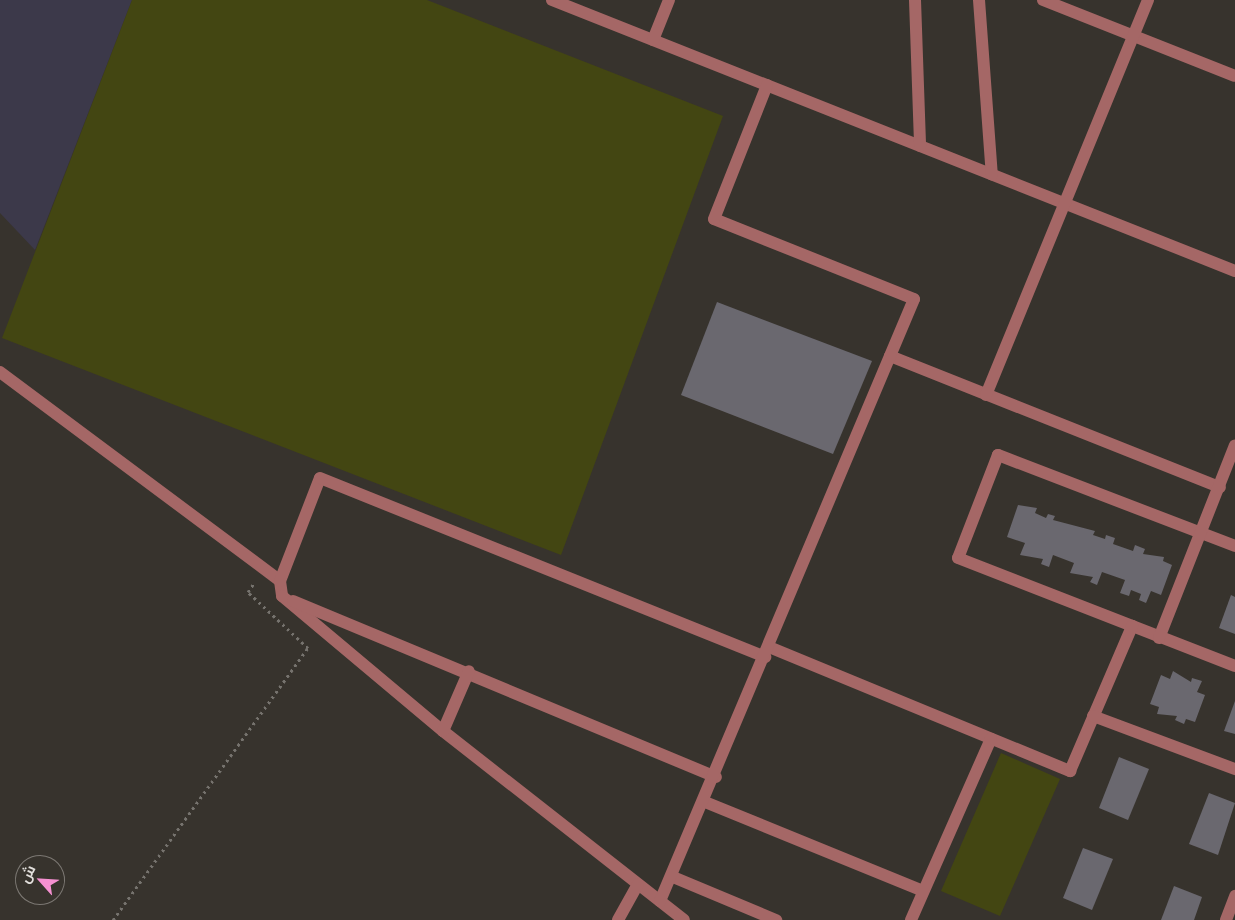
<!DOCTYPE html>
<html>
<head>
<meta charset="utf-8">
<style>
  body { margin:0 }
  #map { position:relative; width:1235px; height:920px; overflow:hidden; background:#37332d; font-family:Raleway,Cairo,sans-serif }
  div>[style] { position:absolute }
  [style*='--x'] { left:calc(var(--x)*1px); top:calc(var(--y)*1px); width:calc(var(--w)*1px); rotate:calc(var(--a)*1deg) }
  .education>* { inset:0; background:#3c394a }
  .green>* { inset:0; background:#434612 }
  .building>* { inset:0; background:#6a686f }
  .path>* { height:3px; margin-top:-1.5px; transform-origin:0; background:repeating-linear-gradient(90deg,#76736e 0 2.5px,transparent 0 6.5px) }
  .minor>* { height:12px; margin:-6px; padding:0 6px; transform-origin:6px; border-radius:6px; background:#a56766 }
  span { translate:-50% -50%; white-space:nowrap; text-align:center; line-height:1.15; -webkit-text-stroke:4px #37332d; paint-order:stroke }
  .north { position:absolute; left:15px; top:855px; width:50px; height:50px; box-sizing:border-box; background:#37332d; border:1px solid #7c7873; border-radius:50%; rotate:296deg; font-size:14px; font-weight:700; line-height:20px; text-align:center; color:#e3e0dd }
  .north::after { content:''; display:block; margin:auto; width:18px; height:22px; background:#f590d1; clip-path:polygon(50% 0,100% 100%,50% 72%,0 100%) }
</style>
</head>
<body>
<div id="map">
  <div class="education">
    <div style="clip-path:polygon(0 0,132px 0,35px 250px,0 213px)"></div>
  </div>
  <div class="green">
    <div style="clip-path:polygon(132px 0,427px 0,723px 116px,561px 555px,2px 338px)"></div>
    <div style="clip-path:polygon(1001px 753px,1060px 779px,1000px 916px,941px 891px)"></div>
  </div>
  <div class="building">
    <div style="clip-path:polygon(717px 302px,872px 361px,833px 454px,681px 395px)"></div>
    <div style="clip-path:polygon(1018px 505px,1037px 508px,1035px 513px,1046px 518px,1048px 514px,1055px 516px,1053px 520px,1095px 531px,1093px 535px,1105px 539px,1106px 535px,1115px 538px,1113px 544px,1133px 551px,1135px 545px,1145px 549px,1143px 554px,1164px 557px,1163px 561px,1172px 565px,1161px 595px,1151px 591px,1146px 603px,1139px 600px,1141px 594px,1131px 590px,1129px 596px,1120px 593px,1125px 580px,1102px 572px,1097px 585px,1090px 582px,1093px 577px,1070px 573px,1074px 563px,1053px 555px,1049px 567px,1041px 564px,1043px 559px,1020px 555px,1025px 543px,1007px 537px)"></div>
    <div style="clip-path:polygon(1231px 595px,1235px 597px,1235px 634px,1219px 628px)"></div>
    <div style="clip-path:polygon(1173px 671px,1191px 682px,1192px 678px,1202px 681px,1197px 692px,1205px 695px,1195px 722px,1186px 719px,1184px 724px,1175px 720px,1177px 716px,1157px 714px,1159px 707px,1150px 704px,1161px 675px,1170px 679px)"></div>
    <div style="clip-path:polygon(1235px 701px,1235px 734px,1224px 731px)"></div>
    <div style="clip-path:polygon(1119px 757px,1149px 769px,1128px 820px,1099px 808px)"></div>
    <div style="clip-path:polygon(1209px 793px,1235px 803px,1218px 855px,1189px 844px)"></div>
    <div style="clip-path:polygon(1083px 848px,1113px 859px,1092px 910px,1063px 898px)"></div>
    <div style="clip-path:polygon(1174px 886px,1202px 897px,1194px 920px,1161px 920px)"></div>
  </div>
  <div class="path">
    <div style="--x:113;--y:920;--w:335;--a:-54.4"></div>
    <div style="--x:308;--y:648;--w:82;--a:-137"></div>
    <div style="--x:248;--y:592;--w:11;--a:-56"></div>
  </div>
  <div class="minor">
    <div style="--x:552;--y:0;--w:735;--a:21.64"></div>
    <div style="--x:915;--y:0;--w:146;--a:88"></div>
    <div style="--x:979;--y:0;--w:175;--a:85.8"></div>
    <div style="--x:1043;--y:0;--w:206;--a:21.6"></div>
    <div style="--x:653;--y:40;--w:43;--a:-68.2"></div>
    <div style="--x:890;--y:356;--w:355;--a:21.7"></div>
    <div style="--x:0;--y:372;--w:349;--a:36.7"></div>
    <div style="--x:280;--y:581;--w:15;--a:82"></div>
    <div style="--x:282;--y:596;--w:210;--a:40"></div>
    <div style="--x:443;--y:731;--w:306;--a:38.1"></div>
    <div style="--x:986;--y:395;--w:427;--a:-67.7"></div>
    <div style="--x:1235;--y:546;--w:254;--a:-159"></div>
    <div style="--x:998;--y:455;--w:110;--a:111.2"></div>
    <div style="--x:958;--y:558;--w:297;--a:21.3"></div>
    <div style="--x:280;--y:581;--w:110;--a:-68.8"></div>
    <div style="--x:320;--y:478;--w:480;--a:21.9"></div>
    <div style="--x:293;--y:601;--w:458;--a:22.6"></div>
    <div style="--x:1159;--y:638;--w:207;--a:-68.5"></div>
    <div style="--x:769;--y:647;--w:326;--a:22.4"></div>
    <div style="--x:1070;--y:771;--w:158;--a:-66.8"></div>
    <div style="--x:1093;--y:716;--w:152;--a:20.5"></div>
    <div style="--x:443;--y:731;--w:65;--a:-66.6"></div>
    <div style="--x:705;--y:802;--w:235;--a:22.2"></div>
    <div style="--x:673;--y:877;--w:112;--a:22.7"></div>
    <div style="--x:660;--y:901;--w:653;--a:-67.12"></div>
    <div style="--x:914;--y:299;--w:215;--a:-158.2"></div>
    <div style="--x:714;--y:219;--w:144;--a:-68.4"></div>
    <div style="--x:618;--y:920;--w:41;--a:-60.9"></div>
    <div style="--x:911;--y:920;--w:198;--a:-66.2"></div>
    <div style="--x:1226;--y:920;--w:26;--a:-69"></div>
  </div>
  <div class="north">ش</div>
</div>
</body>
</html>
